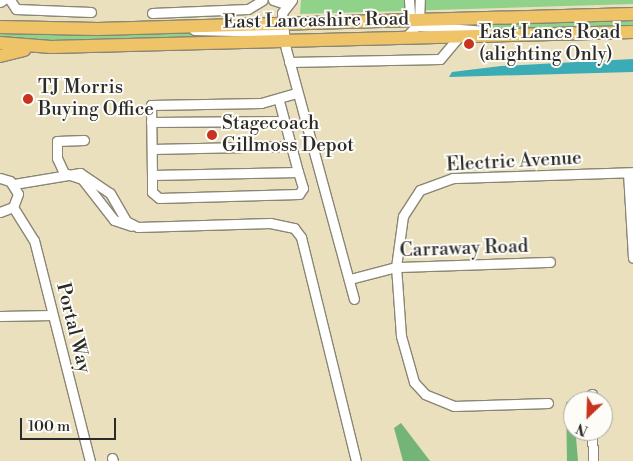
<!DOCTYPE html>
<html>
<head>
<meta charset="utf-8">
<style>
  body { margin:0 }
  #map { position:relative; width:633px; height:461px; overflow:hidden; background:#eae0be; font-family:"Libre Bodoni",serif }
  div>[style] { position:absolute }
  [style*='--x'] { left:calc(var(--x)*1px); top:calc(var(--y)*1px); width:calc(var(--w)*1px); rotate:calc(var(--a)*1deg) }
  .green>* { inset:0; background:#90d28a }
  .forest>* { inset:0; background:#74b476 }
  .water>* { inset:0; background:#3bacb6 }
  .roads { filter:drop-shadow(1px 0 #8a8674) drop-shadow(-1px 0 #8a8674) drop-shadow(0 1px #8a8674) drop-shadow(0 -1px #8a8674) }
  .minor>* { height:9px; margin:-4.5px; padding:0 4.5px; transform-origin:4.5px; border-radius:4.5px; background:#fff }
  .highway>* { height:12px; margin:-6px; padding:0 6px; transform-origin:6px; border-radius:6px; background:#efc469 }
  .dots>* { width:14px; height:14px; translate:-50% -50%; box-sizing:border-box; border:2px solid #fdfcf7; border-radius:50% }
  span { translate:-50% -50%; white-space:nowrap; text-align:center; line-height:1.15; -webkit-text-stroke:4px #fdfcf7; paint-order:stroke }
  .street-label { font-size:19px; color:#2b2b2b }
  .poi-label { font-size:19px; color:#2b2b2b }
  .left { translate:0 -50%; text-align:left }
  .north { position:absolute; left:563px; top:391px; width:50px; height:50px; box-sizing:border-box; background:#fdfcf7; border:1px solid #a9a8a5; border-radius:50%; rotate:204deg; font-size:14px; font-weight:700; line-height:20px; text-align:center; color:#2b2b2b }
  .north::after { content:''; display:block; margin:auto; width:18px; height:22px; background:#c8321e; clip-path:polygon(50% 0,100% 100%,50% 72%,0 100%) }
  .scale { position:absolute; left:20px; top:418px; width:96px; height:22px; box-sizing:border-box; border:2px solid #2b2b2b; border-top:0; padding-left:6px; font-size:15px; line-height:18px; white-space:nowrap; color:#2b2b2b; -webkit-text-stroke:4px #fdfcf7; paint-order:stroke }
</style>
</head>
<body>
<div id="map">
  <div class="green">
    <div style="clip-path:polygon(301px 0,633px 0,633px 4px,300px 14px)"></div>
    <div style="clip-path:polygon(633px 18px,633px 27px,521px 30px,445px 23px)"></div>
    <div style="clip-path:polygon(0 32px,170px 32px,274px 35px,102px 42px,0 40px)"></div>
  </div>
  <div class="forest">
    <div style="clip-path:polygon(573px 401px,578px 461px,567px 461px,566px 402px)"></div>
    <div style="clip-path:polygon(401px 423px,430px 461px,403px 461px,394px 428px)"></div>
  </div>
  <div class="water">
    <div style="clip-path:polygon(633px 59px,633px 72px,449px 77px,452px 72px,501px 66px)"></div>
  </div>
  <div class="roads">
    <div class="minor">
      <div style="--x:10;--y:0;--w:11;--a:56"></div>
      <div style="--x:16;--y:9;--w:75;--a:2.3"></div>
      <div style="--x:273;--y:0;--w:13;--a:18"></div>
      <div style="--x:292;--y:0;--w:16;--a:128"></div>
      <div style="--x:282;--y:13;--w:36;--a:84"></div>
      <div style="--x:286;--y:49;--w:259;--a:74.8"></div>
      <div style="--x:409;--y:0;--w:16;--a:86"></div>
      <div style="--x:410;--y:16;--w:14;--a:45"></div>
      <div style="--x:420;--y:26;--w:66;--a:4.3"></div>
      <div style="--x:0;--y:2;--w:4;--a:-34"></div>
      <div style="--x:152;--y:13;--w:96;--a:-2.4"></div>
      <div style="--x:248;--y:9;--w:17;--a:-31"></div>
      <div style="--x:194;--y:30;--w:81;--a:1.4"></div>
      <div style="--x:275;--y:32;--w:12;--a:42"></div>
      <div style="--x:405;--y:38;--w:21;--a:-47"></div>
      <div style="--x:419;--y:23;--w:23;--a:-88"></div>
      <div style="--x:289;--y:62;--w:151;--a:-1.1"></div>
      <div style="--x:440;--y:59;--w:30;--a:-50"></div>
      <div style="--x:279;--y:101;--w:73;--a:75"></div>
      <div style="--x:298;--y:172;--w:146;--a:178.8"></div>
      <div style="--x:152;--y:175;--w:70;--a:-90.8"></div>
      <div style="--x:151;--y:105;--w:110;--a:-1"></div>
      <div style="--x:261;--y:103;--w:37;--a:-16"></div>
      <div style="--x:151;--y:122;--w:133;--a:-0.4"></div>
      <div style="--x:84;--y:140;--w:27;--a:178"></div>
      <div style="--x:57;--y:141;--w:17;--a:90"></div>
      <div style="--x:57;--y:158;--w:17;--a:65"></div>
      <div style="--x:64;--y:173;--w:19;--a:18"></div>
      <div style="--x:82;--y:179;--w:52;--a:52"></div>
      <div style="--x:114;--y:220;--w:18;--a:19"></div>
      <div style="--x:152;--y:149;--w:139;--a:-1.2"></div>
      <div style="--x:628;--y:173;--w:85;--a:86.6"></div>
      <div style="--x:152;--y:175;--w:17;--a:90"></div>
      <div style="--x:152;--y:192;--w:9;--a:41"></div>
      <div style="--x:159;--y:198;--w:140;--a:-1.6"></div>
      <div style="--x:299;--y:194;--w:7;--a:-56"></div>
      <div style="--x:303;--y:188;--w:17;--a:-107"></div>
      <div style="--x:0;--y:178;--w:10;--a:17"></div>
      <div style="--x:10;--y:181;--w:15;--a:58"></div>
      <div style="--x:18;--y:194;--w:14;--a:111"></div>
      <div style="--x:13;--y:207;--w:14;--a:159"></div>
      <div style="--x:14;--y:184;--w:67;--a:-9.5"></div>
      <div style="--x:80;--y:173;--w:36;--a:34"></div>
      <div style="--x:110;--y:193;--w:32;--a:60"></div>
      <div style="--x:126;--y:221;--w:13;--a:27"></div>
      <div style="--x:138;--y:227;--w:132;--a:-1.7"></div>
      <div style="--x:270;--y:223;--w:25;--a:12"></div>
      <div style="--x:294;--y:228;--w:11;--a:52"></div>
      <div style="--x:301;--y:237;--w:231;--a:76.2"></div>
      <div style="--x:13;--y:207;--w:39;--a:58"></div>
      <div style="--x:34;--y:240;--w:228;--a:75.8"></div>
      <div style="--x:350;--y:279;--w:48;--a:-14.6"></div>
      <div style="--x:396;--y:267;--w:154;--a:-1.9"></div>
      <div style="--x:0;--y:316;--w:52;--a:-1.1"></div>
      <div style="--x:592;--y:394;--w:7;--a:90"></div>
      <div style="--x:548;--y:403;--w:94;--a:178.2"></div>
      <div style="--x:454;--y:406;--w:31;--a:-158"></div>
      <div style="--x:425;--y:394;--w:16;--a:-133"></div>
      <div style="--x:414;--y:382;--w:48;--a:-105.8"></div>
      <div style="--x:401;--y:336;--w:69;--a:-94.1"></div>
      <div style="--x:396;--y:267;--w:51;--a:-82.2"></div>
      <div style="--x:403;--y:216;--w:31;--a:-57"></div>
      <div style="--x:420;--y:190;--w:35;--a:-20"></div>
      <div style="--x:453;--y:178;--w:180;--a:-1.9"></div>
      <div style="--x:592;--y:431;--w:30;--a:88"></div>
      <div style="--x:112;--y:458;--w:3;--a:72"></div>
    </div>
    <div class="highway">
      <div style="--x:0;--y:27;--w:98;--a:1.2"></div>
      <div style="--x:98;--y:29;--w:535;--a:-1.61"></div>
      <div style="--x:0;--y:43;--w:51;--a:4.5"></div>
      <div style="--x:51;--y:47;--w:582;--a:-1.48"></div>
      <div style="--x:0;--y:56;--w:25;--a:-14"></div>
    </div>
  </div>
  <div class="dots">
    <div style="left:469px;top:44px;background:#c8321e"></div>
    <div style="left:28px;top:99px;background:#c8321e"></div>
    <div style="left:212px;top:135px;background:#c8321e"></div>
  </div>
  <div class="street-label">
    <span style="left:316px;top:21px;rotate:-1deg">East Lancashire Road</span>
    <span style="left:514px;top:162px;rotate:-3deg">Electric Avenue</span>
    <span style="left:464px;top:249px;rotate:-2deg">Carraway Road</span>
    <span style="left:73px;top:328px;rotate:76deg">Portal Way</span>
  </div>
  <div class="poi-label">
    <span class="left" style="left:479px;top:44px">East Lancs Road<br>(alighting Only)</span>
    <span class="left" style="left:38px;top:99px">TJ Morris<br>Buying Office</span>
    <span class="left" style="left:222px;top:135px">Stagecoach<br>Gillmoss Depot</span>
  </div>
  <div class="north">N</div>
  <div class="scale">100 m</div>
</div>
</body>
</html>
